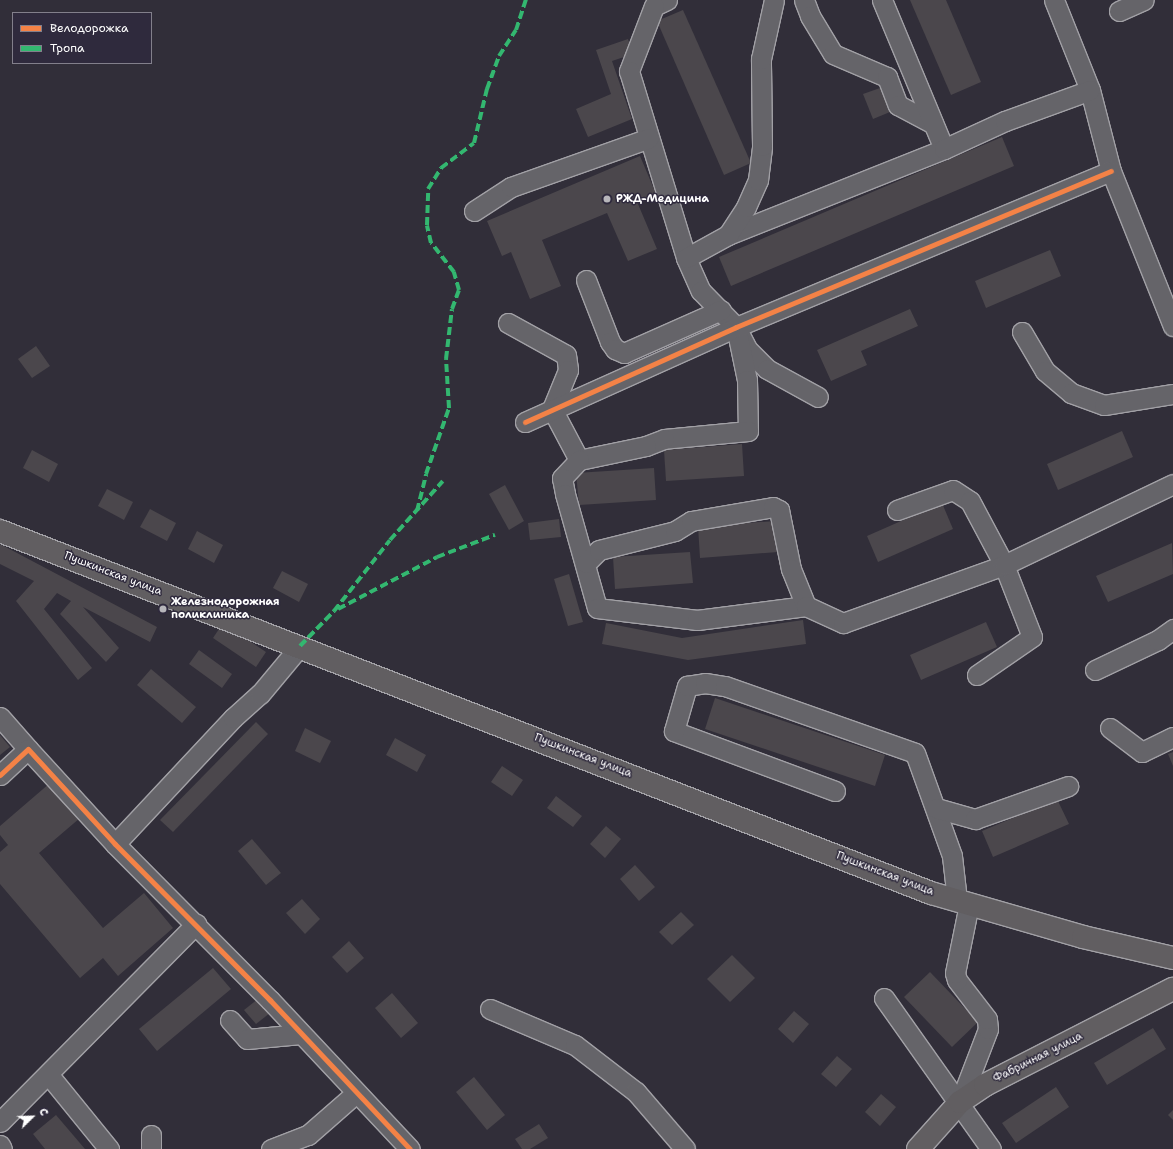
<!DOCTYPE html>
<html>
<head>
<meta charset="utf-8">
<style>
  body { margin:0 }
  #map { position:relative; width:1173px; height:1149px; overflow:hidden; background:#312e39; font-family:"Shantell Sans",sans-serif }
  div>[style] { position:absolute }
  [style*='--x'] { left:calc(var(--x)*1px); top:calc(var(--y)*1px); width:calc(var(--w)*1px); rotate:calc(var(--a)*1deg) }
  .building>* { inset:0; background:#4b474c }
  .roads { filter:drop-shadow(1px 0 #a2a1a6) drop-shadow(-1px 0 #a2a1a6) drop-shadow(0 1px #a2a1a6) drop-shadow(0 -1px #a2a1a6) }
  .minor>* { height:19px; margin:-9.5px; padding:0 9.5px; transform-origin:9.5px; border-radius:9.5px; background:#656469 }
  .major>* { height:22px; margin:-11px; padding:0 11px; transform-origin:11px; border-radius:11px; background:#615e61 }
  .quiet>* { height:4px; margin-top:-2px; transform-origin:0; background:repeating-linear-gradient(90deg,#33b770 0 8px,transparent 0 12px) }
  .cycleway>* { height:5px; margin:-2.5px; padding:0 2.5px; transform-origin:2.5px; border-radius:2.5px; background:#f48246 }
  .dots>* { width:11px; height:11px; translate:-50% -50%; box-sizing:border-box; border:2px solid #2f2a3d; border-radius:50% }
  span { translate:-50% -50%; white-space:nowrap; text-align:center; line-height:1.15; -webkit-text-stroke:3px #2f2a3d; paint-order:stroke }
  .poi-label { font-size:11px; color:#fff; font-weight:700 }
  .left { translate:0 -50%; text-align:left }
  .street-label { font-size:11px; color:#fff }
  .legend { position:absolute; left:12px; top:12px; width:140px; height:52px; box-sizing:border-box; background:#2f2a3d; border:1px solid #827f8b; margin:0; padding:5px 7px; list-style:none; font-size:12px; color:#fff }
  .legend li { display:flex; align-items:center; gap:8px; height:20px }
  .legend b { width:20px; border:1px solid #827f8b }
  .north { position:absolute; left:12px; top:1097px; width:40px; height:40px; -webkit-text-stroke:3px #2f2a3d; paint-order:stroke; rotate:67deg; font-size:11px; font-weight:700; line-height:16px; text-align:center; color:#fff }
  .north::after { content:''; display:block; margin:auto; width:14px; height:18px; background:#fff; clip-path:polygon(50% 0,100% 100%,50% 72%,0 100%) }
</style>
</head>
<body>
<div id="map">
  <div class="building">
    <div style="clip-path:polygon(910px 0,946px 0,981px 82px,951px 95px)"></div>
    <div style="clip-path:polygon(683px 10px,751px 163px,724px 175px,657px 21px)"></div>
    <div style="clip-path:polygon(628px 39px,633px 54px,612px 61px,632px 119px,588px 137px,576px 109px,611px 94px,596px 50px)"></div>
    <div style="clip-path:polygon(880px 88px,890px 112px,873px 119px,863px 94px)"></div>
    <div style="clip-path:polygon(1002px 137px,1014px 166px,731px 286px,719px 257px)"></div>
    <div style="clip-path:polygon(640px 156px,657px 196px,638px 204px,657px 249px,628px 261px,607px 213px,542px 240px,561px 286px,530px 299px,511px 252px,502px 256px,487px 221px)"></div>
    <div style="clip-path:polygon(1050px 250px,1061px 276px,986px 308px,975px 281px)"></div>
    <div style="clip-path:polygon(910px 309px,918px 326px,861px 351px,867px 365px,831px 381px,817px 350px)"></div>
    <div style="clip-path:polygon(36px 346px,50px 366px,32px 378px,18px 359px)"></div>
    <div style="clip-path:polygon(1122px 431px,1133px 457px,1058px 490px,1047px 464px)"></div>
    <div style="clip-path:polygon(742px 444px,744px 476px,666px 481px,664px 450px)"></div>
    <div style="clip-path:polygon(32px 450px,58px 464px,49px 482px,23px 468px)"></div>
    <div style="clip-path:polygon(654px 468px,656px 500px,579px 505px,576px 473px)"></div>
    <div style="clip-path:polygon(505px 485px,524px 521px,509px 530px,489px 494px)"></div>
    <div style="clip-path:polygon(107px 489px,133px 502px,124px 520px,98px 506px)"></div>
    <div style="clip-path:polygon(942px 503px,953px 529px,878px 562px,867px 536px)"></div>
    <div style="clip-path:polygon(150px 509px,176px 523px,167px 541px,140px 527px)"></div>
    <div style="clip-path:polygon(559px 519px,561px 537px,530px 540px,528px 523px)"></div>
    <div style="clip-path:polygon(776px 521px,778px 552px,700px 558px,698px 526px)"></div>
    <div style="clip-path:polygon(197px 531px,223px 545px,214px 563px,188px 549px)"></div>
    <div style="clip-path:polygon(1172px 543px,1173px 574px,1108px 602px,1096px 576px)"></div>
    <div style="clip-path:polygon(0 544px,157px 627px,150px 642px,83px 607px,119px 648px,106px 662px,60px 614px,71px 601px,57px 593px,44px 609px,92px 668px,78px 680px,16px 601px,34px 581px,0 564px)"></div>
    <div style="clip-path:polygon(690px 552px,693px 583px,615px 589px,613px 557px)"></div>
    <div style="clip-path:polygon(282px 571px,308px 584px,299px 602px,273px 588px)"></div>
    <div style="clip-path:polygon(569px 574px,583px 622px,568px 626px,554px 579px)"></div>
    <div style="clip-path:polygon(803px 620px,806px 644px,688px 660px,602px 644px,606px 623px,682px 638px)"></div>
    <div style="clip-path:polygon(986px 622px,997px 647px,921px 680px,910px 655px)"></div>
    <div style="clip-path:polygon(223px 623px,266px 652px,256px 667px,213px 638px)"></div>
    <div style="clip-path:polygon(199px 650px,232px 674px,222px 688px,189px 664px)"></div>
    <div style="clip-path:polygon(151px 669px,196px 707px,182px 723px,137px 685px)"></div>
    <div style="clip-path:polygon(715px 698px,885px 755px,875px 786px,705px 729px)"></div>
    <div style="clip-path:polygon(256px 722px,268px 734px,173px 832px,160px 820px)"></div>
    <div style="clip-path:polygon(305px 728px,331px 741px,320px 763px,295px 751px)"></div>
    <div style="clip-path:polygon(0 735px,10px 747px,0 755px)"></div>
    <div style="clip-path:polygon(395px 738px,426px 755px,417px 772px,386px 755px)"></div>
    <div style="clip-path:polygon(1173px 752px,1173px 766px,1168px 754px)"></div>
    <div style="clip-path:polygon(502px 766px,523px 780px,512px 796px,491px 782px)"></div>
    <div style="clip-path:polygon(50px 783px,80px 818px,39px 853px,103px 928px,144px 893px,173px 928px,118px 976px,103px 958px,80px 978px,0 884px,0 852px,8px 845px,0 835px,0 826px)"></div>
    <div style="clip-path:polygon(556px 796px,582px 816px,573px 827px,547px 808px)"></div>
    <div style="clip-path:polygon(1057px 799px,1069px 824px,993px 857px,982px 831px)"></div>
    <div style="clip-path:polygon(606px 826px,621px 839px,605px 858px,590px 844px)"></div>
    <div style="clip-path:polygon(252px 839px,281px 873px,266px 885px,238px 851px)"></div>
    <div style="clip-path:polygon(635px 865px,655px 887px,639px 901px,620px 879px)"></div>
    <div style="clip-path:polygon(302px 899px,320px 919px,305px 934px,286px 913px)"></div>
    <div style="clip-path:polygon(681px 912px,694px 925px,672px 945px,659px 932px)"></div>
    <div style="clip-path:polygon(349px 941px,364px 958px,347px 973px,332px 957px)"></div>
    <div style="clip-path:polygon(732px 955px,755px 978px,730px 1002px,707px 979px)"></div>
    <div style="clip-path:polygon(213px 968px,231px 989px,157px 1051px,139px 1029px)"></div>
    <div style="clip-path:polygon(930px 972px,978px 1022px,952px 1047px,904px 997px)"></div>
    <div style="clip-path:polygon(392px 993px,418px 1023px,401px 1038px,375px 1008px)"></div>
    <div style="clip-path:polygon(259px 998px,270px 1013px,256px 1024px,244px 1010px)"></div>
    <div style="clip-path:polygon(794px 1011px,809px 1024px,793px 1043px,778px 1029px)"></div>
    <div style="clip-path:polygon(1153px 1028px,1166px 1049px,1107px 1085px,1094px 1063px)"></div>
    <div style="clip-path:polygon(837px 1056px,852px 1069px,836px 1087px,821px 1074px)"></div>
    <div style="clip-path:polygon(474px 1077px,505px 1115px,487px 1130px,456px 1092px)"></div>
    <div style="clip-path:polygon(1056px 1087px,1069px 1107px,1016px 1143px,1002px 1123px)"></div>
    <div style="clip-path:polygon(881px 1094px,896px 1107px,880px 1126px,865px 1112px)"></div>
    <div style="clip-path:polygon(1173px 1110px,1173px 1120px,1168px 1115px)"></div>
    <div style="clip-path:polygon(56px 1115px,85px 1149px,45px 1149px,33px 1134px)"></div>
    <div style="clip-path:polygon(539px 1124px,548px 1138px,530px 1149px,522px 1149px,515px 1139px)"></div>
  </div>
  <div class="roads">
    <div class="minor">
      <div style="--x:667;--y:0;--w:14;--a:155"></div>
      <div style="--x:654;--y:6;--w:70;--a:111"></div>
      <div style="--x:629;--y:71;--w:195;--a:73"></div>
      <div style="--x:686;--y:258;--w:36;--a:66"></div>
      <div style="--x:701;--y:291;--w:50;--a:45.8"></div>
      <div style="--x:736;--y:327;--w:25;--a:63"></div>
      <div style="--x:747;--y:349;--w:28;--a:45"></div>
      <div style="--x:767;--y:369;--w:58;--a:28.8"></div>
      <div style="--x:804;--y:0;--w:17;--a:69"></div>
      <div style="--x:810;--y:16;--w:44;--a:58.8"></div>
      <div style="--x:833;--y:54;--w:59;--a:23.1"></div>
      <div style="--x:887;--y:77;--w:30;--a:69"></div>
      <div style="--x:898;--y:105;--w:40;--a:28"></div>
      <div style="--x:882;--y:0;--w:161;--a:67.4"></div>
      <div style="--x:1054;--y:0;--w:97;--a:68.2"></div>
      <div style="--x:1090;--y:90;--w:84;--a:75.5"></div>
      <div style="--x:1111;--y:171;--w:167;--a:68.2"></div>
      <div style="--x:1119;--y:11;--w:27;--a:-24"></div>
      <div style="--x:474;--y:211;--w:44;--a:-33"></div>
      <div style="--x:511;--y:187;--w:146;--a:-19.5"></div>
      <div style="--x:728;--y:235;--w:232;--a:-21.7"></div>
      <div style="--x:944;--y:149;--w:67;--a:-24.7"></div>
      <div style="--x:1005;--y:121;--w:90;--a:-20"></div>
      <div style="--x:686;--y:258;--w:48;--a:-28.7"></div>
      <div style="--x:728;--y:235;--w:33;--a:-57"></div>
      <div style="--x:746;--y:207;--w:30;--a:-66"></div>
      <div style="--x:758;--y:180;--w:34;--a:-83"></div>
      <div style="--x:762;--y:146;--w:87;--a:-90.7"></div>
      <div style="--x:761;--y:59;--w:60;--a:-77.6"></div>
      <div style="--x:586;--y:280;--w:66;--a:68.8"></div>
      <div style="--x:610;--y:342;--w:9;--a:54"></div>
      <div style="--x:615;--y:349;--w:10;--a:24"></div>
      <div style="--x:624;--y:353;--w:106;--a:-23.9"></div>
      <div style="--x:508;--y:323;--w:66;--a:28.9"></div>
      <div style="--x:566;--y:355;--w:15;--a:82"></div>
      <div style="--x:568;--y:370;--w:42;--a:112.3"></div>
      <div style="--x:552;--y:409;--w:58;--a:62.1"></div>
      <div style="--x:736;--y:327;--w:54;--a:78.3"></div>
      <div style="--x:747;--y:380;--w:51;--a:88.9"></div>
      <div style="--x:748;--y:431;--w:84;--a:174.6"></div>
      <div style="--x:664;--y:439;--w:19;--a:159"></div>
      <div style="--x:646;--y:446;--w:68;--a:168.2"></div>
      <div style="--x:579;--y:460;--w:25;--a:133"></div>
      <div style="--x:562;--y:478;--w:16;--a:79"></div>
      <div style="--x:565;--y:494;--w:118;--a:74.3"></div>
      <div style="--x:597;--y:608;--w:101;--a:6.8"></div>
      <div style="--x:697;--y:620;--w:110;--a:-7.3"></div>
      <div style="--x:1022;--y:332;--w:45;--a:59.5"></div>
      <div style="--x:1045;--y:371;--w:34;--a:40"></div>
      <div style="--x:1071;--y:393;--w:35;--a:20"></div>
      <div style="--x:1104;--y:405;--w:70;--a:-9.1"></div>
      <div style="--x:525;--y:422;--w:231;--a:-24.2"></div>
      <div style="--x:736;--y:327;--w:406;--a:-22.6"></div>
      <div style="--x:897;--y:510;--w:59;--a:-19.7"></div>
      <div style="--x:953;--y:490;--w:20;--a:33"></div>
      <div style="--x:970;--y:501;--w:72;--a:62"></div>
      <div style="--x:1004;--y:565;--w:77;--a:68.7"></div>
      <div style="--x:1032;--y:637;--w:67;--a:145.4"></div>
      <div style="--x:586;--y:563;--w:18;--a:-45"></div>
      <div style="--x:599;--y:550;--w:78;--a:-14"></div>
      <div style="--x:675;--y:531;--w:19;--a:-32"></div>
      <div style="--x:691;--y:521;--w:83;--a:-9.7"></div>
      <div style="--x:773;--y:507;--w:7;--a:27"></div>
      <div style="--x:779;--y:510;--w:60;--a:78.5"></div>
      <div style="--x:791;--y:569;--w:40;--a:68"></div>
      <div style="--x:806;--y:606;--w:41;--a:24.7"></div>
      <div style="--x:843;--y:623;--w:171;--a:-19.8"></div>
      <div style="--x:1004;--y:565;--w:187;--a:-25.6"></div>
      <div style="--x:1095;--y:670;--w:70;--a:-25.5"></div>
      <div style="--x:1158;--y:640;--w:19;--a:-36"></div>
      <div style="--x:0;--y:717;--w:43;--a:48.8"></div>
      <div style="--x:1110;--y:728;--w:40;--a:37"></div>
      <div style="--x:1142;--y:752;--w:34;--a:-26"></div>
      <div style="--x:0;--y:775;--w:38;--a:-43"></div>
      <div style="--x:28;--y:749;--w:129;--a:47.5"></div>
      <div style="--x:115;--y:844;--w:220;--a:45.2"></div>
      <div style="--x:270;--y:1000;--w:204;--a:46.8"></div>
      <div style="--x:835;--y:791;--w:172;--a:-159.6"></div>
      <div style="--x:674;--y:731;--w:47;--a:-73.9"></div>
      <div style="--x:687;--y:686;--w:18;--a:-9"></div>
      <div style="--x:705;--y:683;--w:20;--a:9"></div>
      <div style="--x:725;--y:686;--w:201;--a:19.4"></div>
      <div style="--x:915;--y:753;--w:109;--a:70.2"></div>
      <div style="--x:952;--y:856;--w:44;--a:83.5"></div>
      <div style="--x:936;--y:808;--w:41;--a:15.8"></div>
      <div style="--x:975;--y:819;--w:99;--a:-19.5"></div>
      <div style="--x:115;--y:844;--w:173;--a:-46.9"></div>
      <div style="--x:233;--y:718;--w:36;--a:-42"></div>
      <div style="--x:260;--y:694;--w:62;--a:-50.2"></div>
      <div style="--x:884;--y:998;--w:185;--a:54.7"></div>
      <div style="--x:490;--y:1009;--w:92;--a:23"></div>
      <div style="--x:575;--y:1045;--w:77;--a:37.6"></div>
      <div style="--x:636;--y:1092;--w:75;--a:49.3"></div>
      <div style="--x:230;--y:1020;--w:25;--a:48"></div>
      <div style="--x:247;--y:1039;--w:54;--a:-5.3"></div>
      <div style="--x:48;--y:1074;--w:97;--a:50.9"></div>
      <div style="--x:960;--y:1102;--w:78;--a:-69"></div>
      <div style="--x:988;--y:1029;--w:10;--a:-96"></div>
      <div style="--x:987;--y:1019;--w:49;--a:-127.6"></div>
      <div style="--x:957;--y:980;--w:7;--a:-106"></div>
      <div style="--x:955;--y:973;--w:70;--a:-78.5"></div>
      <div style="--x:0;--y:1122;--w:279;--a:-45.3"></div>
      <div style="--x:0;--y:1145;--w:4;--a:63"></div>
      <div style="--x:151;--y:1149;--w:14;--a:-90"></div>
      <div style="--x:271;--y:1149;--w:40;--a:-21"></div>
      <div style="--x:308;--y:1135;--w:64;--a:-41.2"></div>
    </div>
    <div class="major">
      <div style="--x:0;--y:531;--w:999;--a:21.25"></div>
      <div style="--x:931;--y:893;--w:158;--a:16.1"></div>
      <div style="--x:1083;--y:937;--w:92;--a:13.1"></div>
      <div style="--x:918;--y:1149;--w:63;--a:-48.2"></div>
      <div style="--x:960;--y:1102;--w:30;--a:-34"></div>
      <div style="--x:985;--y:1085;--w:211;--a:-27.1"></div>
    </div>
  </div>
  <div class="quiet">
    <div style="--x:417;--y:511;--w:38;--a:-76"></div>
    <div style="--x:426;--y:474;--w:70;--a:-70.8"></div>
    <div style="--x:449;--y:408;--w:49;--a:-93.5"></div>
    <div style="--x:446;--y:359;--w:50;--a:-83.2"></div>
    <div style="--x:452;--y:309;--w:20;--a:-70"></div>
    <div style="--x:459;--y:290;--w:19;--a:-106"></div>
    <div style="--x:454;--y:272;--w:37;--a:-128"></div>
    <div style="--x:431;--y:243;--w:18;--a:-103"></div>
    <div style="--x:427;--y:225;--w:36;--a:-88"></div>
    <div style="--x:428;--y:189;--w:25;--a:-58"></div>
    <div style="--x:441;--y:168;--w:41;--a:-37.1"></div>
    <div style="--x:474;--y:143;--w:56;--a:-76.5"></div>
    <div style="--x:487;--y:89;--w:35;--a:-70"></div>
    <div style="--x:499;--y:56;--w:31;--a:-57"></div>
    <div style="--x:516;--y:30;--w:32;--a:-72"></div>
    <div style="--x:338;--y:609;--w:112;--a:-27.7"></div>
    <div style="--x:437;--y:557;--w:62;--a:-20.8"></div>
    <div style="--x:300;--y:646;--w:49;--a:-45.8"></div>
    <div style="--x:334;--y:611;--w:90;--a:-51.7"></div>
    <div style="--x:390;--y:540;--w:79;--a:-48.1"></div>
  </div>
  <div class="cycleway">
    <div style="--x:525;--y:422;--w:231;--a:-24.2"></div>
    <div style="--x:736;--y:327;--w:406;--a:-22.6"></div>
    <div style="--x:0;--y:775;--w:38;--a:-43"></div>
    <div style="--x:28;--y:749;--w:129;--a:47.5"></div>
    <div style="--x:115;--y:844;--w:220;--a:45.2"></div>
    <div style="--x:270;--y:1000;--w:204;--a:46.8"></div>
  </div>
  <div class="dots">
    <div style="left:607px;top:199px;background:#b7b6ba"></div>
    <div style="left:163px;top:609px;background:#b7b6ba"></div>
  </div>
  <div class="poi-label">
    <span class="left" style="left:616px;top:199px">РЖД-Медицина</span>
    <span class="left" style="left:171px;top:609px">Железнодорожная<br>поликлиника</span>
  </div>
  <div class="street-label">
    <span style="left:113px;top:574px;rotate:21deg">Пушкинская улица</span>
    <span style="left:583px;top:756px;rotate:21deg">Пушкинская улица</span>
    <span style="left:885px;top:874px;rotate:21deg">Пушкинская улица</span>
    <span style="left:1038px;top:1058px;rotate:-27deg">Фабричная улица</span>
  </div>
  <ul class="legend">
  <li><b style="height:5px;background:#f48246"></b>Велодорожка</li>
  <li><b style="height:5px;background:#33b770"></b>Тропа</li>
  </ul>
  <div class="north">С</div>
</div>
</body>
</html>
